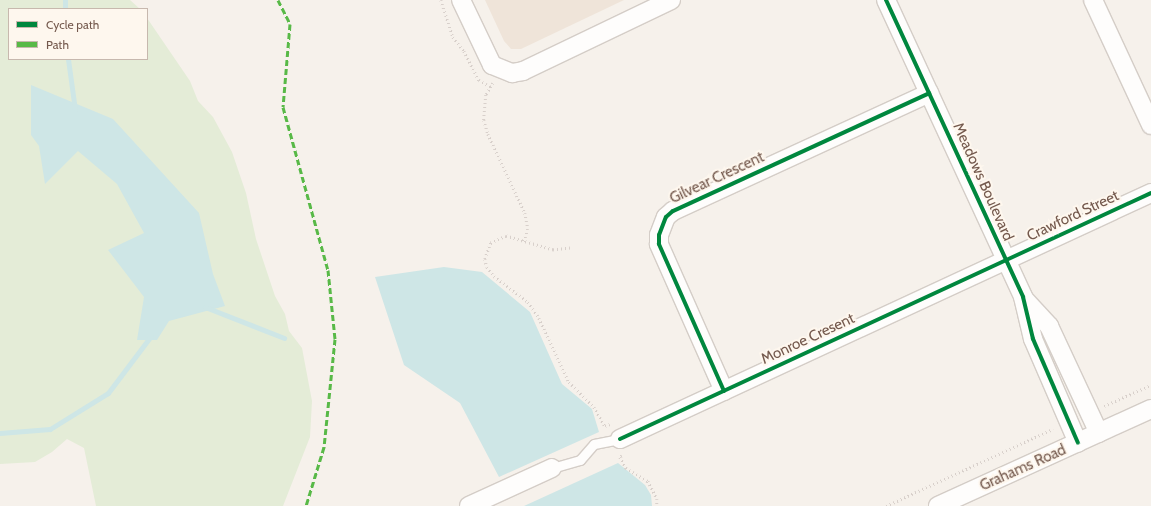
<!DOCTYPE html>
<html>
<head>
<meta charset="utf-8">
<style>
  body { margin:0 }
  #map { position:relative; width:1151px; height:506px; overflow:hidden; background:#f6f1eb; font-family:Cabin,sans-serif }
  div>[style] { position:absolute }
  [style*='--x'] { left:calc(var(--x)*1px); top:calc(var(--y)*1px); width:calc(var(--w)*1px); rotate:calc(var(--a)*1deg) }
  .residential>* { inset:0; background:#efe4d9 }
  .green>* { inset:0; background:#e4ecd7 }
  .water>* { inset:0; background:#cee6e6 }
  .stream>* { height:5px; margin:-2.5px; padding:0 2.5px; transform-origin:2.5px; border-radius:2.5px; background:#cee6e6 }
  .path>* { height:2.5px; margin-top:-1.25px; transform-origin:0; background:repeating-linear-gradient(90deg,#d8d0cb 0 1px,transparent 0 4px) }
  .roads { filter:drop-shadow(1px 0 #d4cdc7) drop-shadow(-1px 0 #d4cdc7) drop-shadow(0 1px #d4cdc7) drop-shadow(0 -1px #d4cdc7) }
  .service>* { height:9px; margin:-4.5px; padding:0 4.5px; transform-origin:4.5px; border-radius:4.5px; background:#fefdfc }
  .minor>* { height:18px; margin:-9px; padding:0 9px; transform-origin:9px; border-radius:9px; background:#fefdfc }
  .quiet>* { height:3px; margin-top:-1.5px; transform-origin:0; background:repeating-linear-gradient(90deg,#58b947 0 6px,transparent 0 9px) }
  .cycleway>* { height:4px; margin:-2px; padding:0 2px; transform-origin:2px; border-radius:2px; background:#00873e }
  span { translate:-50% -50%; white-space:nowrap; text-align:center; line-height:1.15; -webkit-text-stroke:4px #fef7ee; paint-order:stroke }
  .street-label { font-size:15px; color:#74594d }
  .legend { position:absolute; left:8px; top:8px; width:140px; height:52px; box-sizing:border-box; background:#fef7ee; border:1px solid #c7b8ae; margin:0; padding:5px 7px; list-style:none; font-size:12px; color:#74594d }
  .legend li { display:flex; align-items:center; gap:8px; height:20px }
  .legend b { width:20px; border:1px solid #c7b8ae }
</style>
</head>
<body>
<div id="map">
  <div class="residential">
    <div style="clip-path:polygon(485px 0,624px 0,521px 49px,511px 49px,504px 41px)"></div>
  </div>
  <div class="green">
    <div style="clip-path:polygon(0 0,130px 0,140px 9px,9px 9px,9px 59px,147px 59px,147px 18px,190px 81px,198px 101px,213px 117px,232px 152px,246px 193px,256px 239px,275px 296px,285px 314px,289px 331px,302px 348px,312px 401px,310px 437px,283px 506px,96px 506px,84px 448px,67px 439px,52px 452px,35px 462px,0 464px)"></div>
  </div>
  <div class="water">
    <div style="clip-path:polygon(31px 85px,113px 119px,199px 213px,213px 274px,225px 306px,169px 321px,157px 340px,137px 340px,144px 297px,108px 250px,144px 233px,117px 184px,78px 151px,45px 184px,39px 146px,31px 135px)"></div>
    <div style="clip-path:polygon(444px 267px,482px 272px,530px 312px,562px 384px,592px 409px,599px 432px,499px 477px,460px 403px,404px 365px,375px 277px)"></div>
    <div style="clip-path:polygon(618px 463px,645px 485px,651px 495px,652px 506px,524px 506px)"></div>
  </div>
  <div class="stream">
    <div style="--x:65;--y:9;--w:9;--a:-90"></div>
    <div style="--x:68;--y:59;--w:51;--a:82.2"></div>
    <div style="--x:205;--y:307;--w:85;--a:21.4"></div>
    <div style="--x:0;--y:433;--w:50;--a:-4.6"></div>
    <div style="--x:50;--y:429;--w:68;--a:-31.8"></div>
    <div style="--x:108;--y:393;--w:71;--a:-53"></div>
  </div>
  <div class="path">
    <div style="--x:441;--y:0;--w:39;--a:72"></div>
    <div style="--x:453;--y:37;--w:18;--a:52"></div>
    <div style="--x:464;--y:51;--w:33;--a:63"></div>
    <div style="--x:479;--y:80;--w:14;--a:30"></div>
    <div style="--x:493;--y:83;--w:14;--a:120"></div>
    <div style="--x:486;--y:95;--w:25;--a:95"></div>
    <div style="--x:484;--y:120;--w:15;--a:74"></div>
    <div style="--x:488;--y:134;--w:87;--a:64.9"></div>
    <div style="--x:525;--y:213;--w:16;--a:79"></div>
    <div style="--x:528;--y:229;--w:14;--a:107"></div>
    <div style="--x:570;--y:248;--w:17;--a:173"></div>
    <div style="--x:553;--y:250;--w:49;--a:-163.4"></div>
    <div style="--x:506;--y:236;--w:17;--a:155"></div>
    <div style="--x:491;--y:243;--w:17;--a:111"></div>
    <div style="--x:485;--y:259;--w:8;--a:76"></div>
    <div style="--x:487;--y:267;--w:11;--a:52"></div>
    <div style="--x:494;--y:276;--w:43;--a:37.4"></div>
    <div style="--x:528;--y:302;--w:19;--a:55"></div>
    <div style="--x:539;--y:318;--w:71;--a:64.9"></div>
    <div style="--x:569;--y:382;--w:35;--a:45"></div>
    <div style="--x:594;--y:407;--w:22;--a:60"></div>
    <div style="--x:605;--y:426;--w:5;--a:-22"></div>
    <div style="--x:1104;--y:406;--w:51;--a:-24.1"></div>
    <div style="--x:622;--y:456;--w:2;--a:153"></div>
    <div style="--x:620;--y:457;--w:13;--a:61"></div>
    <div style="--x:626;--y:468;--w:26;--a:31"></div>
    <div style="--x:648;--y:481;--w:20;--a:63"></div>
    <div style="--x:657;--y:499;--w:7;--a:90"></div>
    <div style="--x:886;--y:506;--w:184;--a:-24.8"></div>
  </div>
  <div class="roads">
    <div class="service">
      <div style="--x:552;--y:468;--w:29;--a:-16"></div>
      <div style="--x:580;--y:460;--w:21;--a:-49"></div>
      <div style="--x:594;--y:444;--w:26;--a:-11"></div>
    </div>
    <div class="minor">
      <div style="--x:461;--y:0;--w:72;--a:64.5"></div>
      <div style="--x:492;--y:65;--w:22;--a:22"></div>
      <div style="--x:512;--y:73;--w:11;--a:-10"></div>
      <div style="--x:523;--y:71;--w:164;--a:-25.6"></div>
      <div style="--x:886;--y:0;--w:327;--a:65.2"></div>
      <div style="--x:1023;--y:297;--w:43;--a:76.6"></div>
      <div style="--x:1033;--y:339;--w:113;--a:66.6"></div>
      <div style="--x:1093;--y:0;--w:138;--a:65.1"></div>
      <div style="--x:1024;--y:299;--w:37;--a:47"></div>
      <div style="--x:1049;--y:326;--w:118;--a:65"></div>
      <div style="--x:724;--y:391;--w:161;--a:-113.9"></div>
      <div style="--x:659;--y:244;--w:9;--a:-90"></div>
      <div style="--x:659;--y:235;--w:19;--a:-69"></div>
      <div style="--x:666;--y:217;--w:9;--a:-41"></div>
      <div style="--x:673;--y:211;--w:282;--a:-24.7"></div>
      <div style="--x:620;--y:439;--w:585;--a:-24.86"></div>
      <div style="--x:469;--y:506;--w:91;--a:-24.6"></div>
      <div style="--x:938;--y:506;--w:234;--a:-24.5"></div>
    </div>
  </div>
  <div class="quiet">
    <div style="--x:278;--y:0;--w:27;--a:63"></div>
    <div style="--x:290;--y:24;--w:83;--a:94.8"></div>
    <div style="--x:283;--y:107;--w:169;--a:74.6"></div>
    <div style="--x:328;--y:270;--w:69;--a:84.2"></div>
    <div style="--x:335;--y:339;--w:109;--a:95.8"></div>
    <div style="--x:324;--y:447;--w:62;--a:107"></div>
  </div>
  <div class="cycleway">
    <div style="--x:886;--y:0;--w:327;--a:65.2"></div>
    <div style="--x:1023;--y:297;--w:43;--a:76.6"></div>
    <div style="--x:1033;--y:339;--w:113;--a:66.6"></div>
    <div style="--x:724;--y:391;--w:161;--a:-113.9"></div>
    <div style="--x:659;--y:244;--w:9;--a:-90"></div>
    <div style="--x:659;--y:235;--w:19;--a:-69"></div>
    <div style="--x:666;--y:217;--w:9;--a:-41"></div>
    <div style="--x:673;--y:211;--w:282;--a:-24.7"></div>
    <div style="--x:620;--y:439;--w:585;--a:-24.86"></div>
  </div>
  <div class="street-label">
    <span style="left:717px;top:178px;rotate:-25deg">Gilvear Crescent</span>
    <span style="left:983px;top:182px;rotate:66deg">Meadows Boulevard</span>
    <span style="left:1073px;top:216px;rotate:-25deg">Crawford Street</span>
    <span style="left:808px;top:339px;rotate:-25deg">Monroe Cresent</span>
    <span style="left:1023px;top:468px;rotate:-24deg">Grahams Road</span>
  </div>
  <ul class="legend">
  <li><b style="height:5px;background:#00873e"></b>Cycle path</li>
  <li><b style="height:5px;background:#58b947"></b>Path</li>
  </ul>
</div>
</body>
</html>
